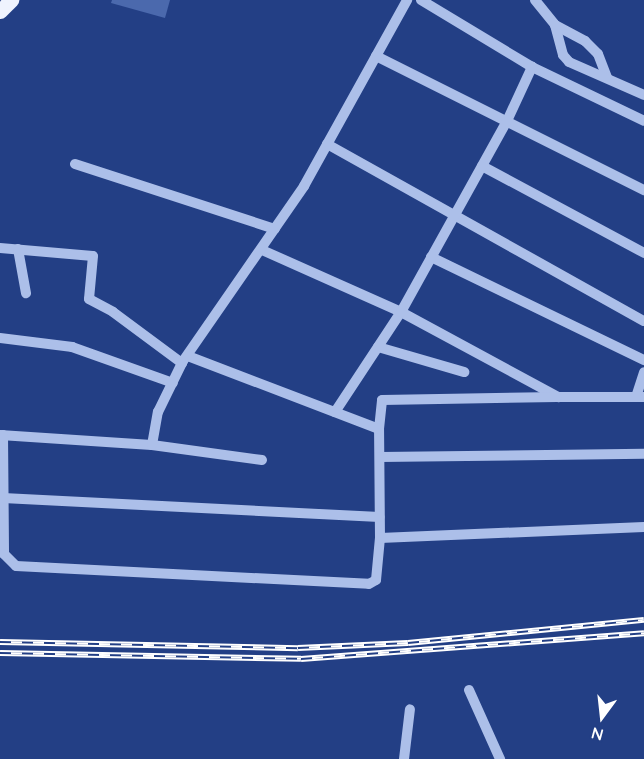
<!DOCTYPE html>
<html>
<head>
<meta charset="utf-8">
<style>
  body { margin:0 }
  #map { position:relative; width:644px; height:759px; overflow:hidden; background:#233f85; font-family:Quicksand,sans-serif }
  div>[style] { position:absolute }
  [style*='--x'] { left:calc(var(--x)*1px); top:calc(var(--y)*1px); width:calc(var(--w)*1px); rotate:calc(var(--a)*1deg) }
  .building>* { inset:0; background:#4b69ad }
  .minor>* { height:10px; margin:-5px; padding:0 5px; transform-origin:5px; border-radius:5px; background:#acbfe9 }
  .major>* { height:15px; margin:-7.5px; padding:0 7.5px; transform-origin:7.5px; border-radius:7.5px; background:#eff3fe }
  .rail>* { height:6px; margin-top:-3px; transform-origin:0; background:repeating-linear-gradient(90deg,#233f85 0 11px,#fff 0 22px); box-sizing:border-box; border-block:2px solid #fff }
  span { translate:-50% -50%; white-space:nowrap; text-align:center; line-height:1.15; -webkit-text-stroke:4.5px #233f85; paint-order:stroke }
  .north { position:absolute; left:572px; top:687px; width:60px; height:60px; -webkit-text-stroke:4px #233f85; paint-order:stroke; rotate:195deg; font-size:16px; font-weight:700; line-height:24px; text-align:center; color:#fff }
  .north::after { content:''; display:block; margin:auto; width:21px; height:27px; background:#fff; clip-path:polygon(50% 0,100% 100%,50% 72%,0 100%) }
</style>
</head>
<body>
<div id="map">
  <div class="building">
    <div style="clip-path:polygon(112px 0,170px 0,165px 18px,111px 3px)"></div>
  </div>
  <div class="minor">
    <div style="--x:421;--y:0;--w:130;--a:31.1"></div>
    <div style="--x:532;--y:67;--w:124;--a:25.7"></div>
    <div style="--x:535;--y:0;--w:32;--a:51"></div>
    <div style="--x:555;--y:25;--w:34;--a:28"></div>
    <div style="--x:585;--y:41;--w:18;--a:45"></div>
    <div style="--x:598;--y:54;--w:25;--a:69"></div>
    <div style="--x:555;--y:25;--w:31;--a:75"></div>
    <div style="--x:563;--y:55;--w:9;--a:49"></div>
    <div style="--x:569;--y:62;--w:82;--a:23.7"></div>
    <div style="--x:376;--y:56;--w:300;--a:26.6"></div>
    <div style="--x:327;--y:144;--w:363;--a:29.2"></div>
    <div style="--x:75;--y:164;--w:210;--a:18"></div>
    <div style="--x:482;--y:166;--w:184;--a:28.2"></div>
    <div style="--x:0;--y:248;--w:93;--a:4.9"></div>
    <div style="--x:93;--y:256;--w:43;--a:95.3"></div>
    <div style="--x:89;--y:299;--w:27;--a:28"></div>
    <div style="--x:113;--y:312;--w:86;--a:36.5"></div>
    <div style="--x:18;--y:249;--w:45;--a:79.7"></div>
    <div style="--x:262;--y:250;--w:152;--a:24"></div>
    <div style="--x:401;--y:312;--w:179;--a:28.4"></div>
    <div style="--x:558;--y:397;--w:86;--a:0"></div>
    <div style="--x:431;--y:257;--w:237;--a:25.8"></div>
    <div style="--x:0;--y:338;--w:73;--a:7.1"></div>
    <div style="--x:72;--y:347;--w:107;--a:19.6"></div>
    <div style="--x:378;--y:347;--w:90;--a:16.2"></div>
    <div style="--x:636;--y:397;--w:26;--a:-72"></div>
    <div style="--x:335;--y:412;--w:120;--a:-56.6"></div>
    <div style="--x:401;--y:312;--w:218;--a:-61"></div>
    <div style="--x:507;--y:121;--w:60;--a:-65.2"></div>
    <div style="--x:379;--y:429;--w:29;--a:-84"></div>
    <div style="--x:382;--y:400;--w:175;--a:-1"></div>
    <div style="--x:0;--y:435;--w:152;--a:3.8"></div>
    <div style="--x:152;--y:445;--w:111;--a:7.8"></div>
    <div style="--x:3;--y:435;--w:119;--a:89.5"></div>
    <div style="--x:4;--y:554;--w:17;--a:45"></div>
    <div style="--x:16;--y:566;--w:353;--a:2.9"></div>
    <div style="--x:369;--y:584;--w:8;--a:-30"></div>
    <div style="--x:376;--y:580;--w:42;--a:-84.6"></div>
    <div style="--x:380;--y:538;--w:109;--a:-90.5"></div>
    <div style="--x:379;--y:429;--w:204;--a:-159.1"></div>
    <div style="--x:152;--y:445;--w:34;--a:-80"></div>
    <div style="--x:158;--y:412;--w:57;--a:-63.9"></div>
    <div style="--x:183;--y:361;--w:213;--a:-55.3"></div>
    <div style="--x:304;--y:186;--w:213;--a:-61"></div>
    <div style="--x:380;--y:457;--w:264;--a:-0.7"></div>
    <div style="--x:3;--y:498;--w:377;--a:2.9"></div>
    <div style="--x:380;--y:538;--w:264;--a:-2.4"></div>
    <div style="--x:469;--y:690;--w:76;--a:65.8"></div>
    <div style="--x:404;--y:759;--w:50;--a:-83.2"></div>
  </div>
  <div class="major">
    <div style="--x:0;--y:11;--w:16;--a:-45"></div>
  </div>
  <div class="rail">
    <div style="--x:0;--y:642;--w:298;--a:1.2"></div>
    <div style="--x:298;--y:648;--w:110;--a:-2.6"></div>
    <div style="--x:408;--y:643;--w:237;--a:-5.6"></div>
    <div style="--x:0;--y:653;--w:301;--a:1.1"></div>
    <div style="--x:301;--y:659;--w:344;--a:-4.3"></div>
  </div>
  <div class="north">N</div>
</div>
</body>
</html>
